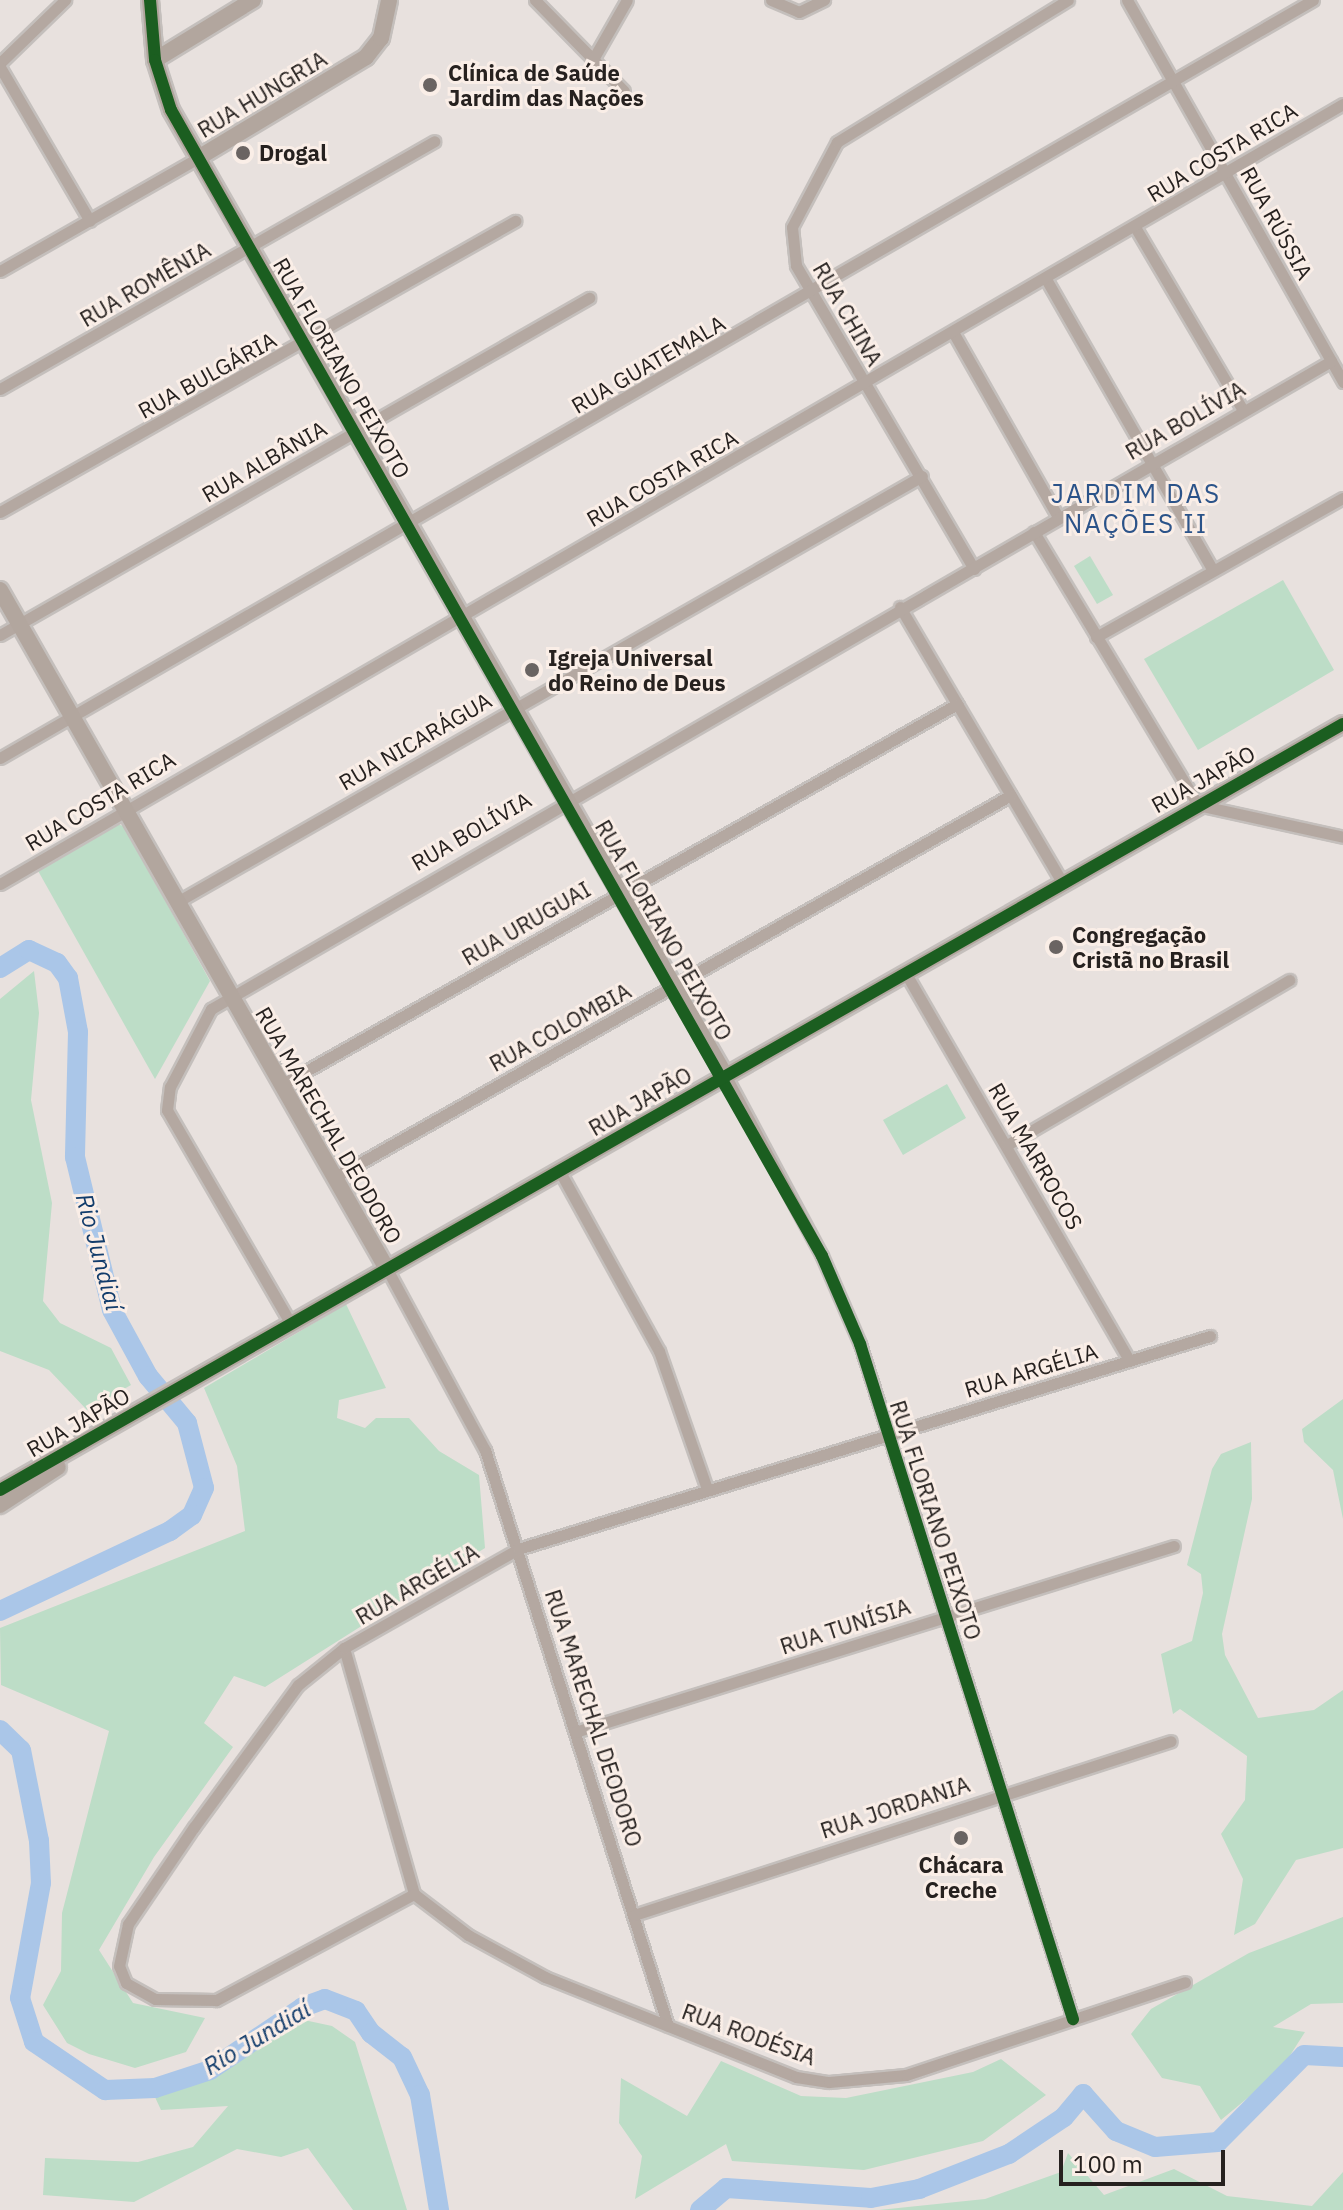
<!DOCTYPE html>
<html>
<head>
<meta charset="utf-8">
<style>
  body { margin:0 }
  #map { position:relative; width:1343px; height:2210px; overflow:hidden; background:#e8e1de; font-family:"IBM Plex Sans",sans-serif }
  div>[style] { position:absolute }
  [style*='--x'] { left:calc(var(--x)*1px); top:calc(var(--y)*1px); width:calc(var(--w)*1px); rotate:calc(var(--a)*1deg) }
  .green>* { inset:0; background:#bdddc7 }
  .river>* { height:20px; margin:-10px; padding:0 10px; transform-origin:10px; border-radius:10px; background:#aac6e8 }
  .roads { filter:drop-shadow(2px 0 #c4bfbc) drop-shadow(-2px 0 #c4bfbc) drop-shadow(0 2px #c4bfbc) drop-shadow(0 -2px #c4bfbc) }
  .street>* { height:11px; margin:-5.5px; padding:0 5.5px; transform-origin:5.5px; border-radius:5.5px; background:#b4a8a1 }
  .secondary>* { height:16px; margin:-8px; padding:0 8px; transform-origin:8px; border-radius:8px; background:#b2a69e }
  .cycleway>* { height:12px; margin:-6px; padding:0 6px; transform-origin:6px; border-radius:6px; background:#1b5e20 }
  .dots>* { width:22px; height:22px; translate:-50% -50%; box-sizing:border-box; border:4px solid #faeee7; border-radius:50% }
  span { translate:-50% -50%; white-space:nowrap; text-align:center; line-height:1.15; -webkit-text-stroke:6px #faeee7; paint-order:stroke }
  .poi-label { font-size:22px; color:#26211f; font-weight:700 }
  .left { translate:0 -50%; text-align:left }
  .street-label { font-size:22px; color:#26211f }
  .water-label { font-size:24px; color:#123c6b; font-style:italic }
  .quarter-label { font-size:26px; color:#2b5389; letter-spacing:2px }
  .scale { position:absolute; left:1059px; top:2150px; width:166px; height:36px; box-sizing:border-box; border:4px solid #26211f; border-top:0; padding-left:10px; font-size:24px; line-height:28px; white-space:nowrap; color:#26211f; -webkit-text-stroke:6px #faeee7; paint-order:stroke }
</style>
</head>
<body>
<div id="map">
  <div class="green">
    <div style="clip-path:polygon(1090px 556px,1113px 595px,1097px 604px,1074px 566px)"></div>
    <div style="clip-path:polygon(1283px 580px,1334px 670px,1198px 750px,1144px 659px)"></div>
    <div style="clip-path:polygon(112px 823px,124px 826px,210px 981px,155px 1079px,37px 869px)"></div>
    <div style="clip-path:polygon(34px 971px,39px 1013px,31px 1100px,52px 1203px,43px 1301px,60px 1323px,111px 1348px,131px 1385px,87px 1410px,49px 1370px,0 1351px,0 999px)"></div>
    <div style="clip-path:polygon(947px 1084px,966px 1118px,903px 1155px,883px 1120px)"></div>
    <div style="clip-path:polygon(346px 1304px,386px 1388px,339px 1400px,337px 1418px,365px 1428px,376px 1418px,409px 1418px,439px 1451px,479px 1475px,485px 1548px,265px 1687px,234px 1676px,204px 1723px,233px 1747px,154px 1857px,99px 1950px,133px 2003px,205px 2018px,186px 2052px,135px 2068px,89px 2054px,67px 2043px,43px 2005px,61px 1971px,62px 1913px,109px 1731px,1px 1685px,0 1628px,245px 1531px,237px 1466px,204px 1388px)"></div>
    <div style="clip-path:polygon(1343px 1399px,1343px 1519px,1333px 1470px,1304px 1442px,1302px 1429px)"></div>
    <div style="clip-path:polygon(1251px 1442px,1252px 1499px,1222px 1634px,1225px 1655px,1258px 1718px,1314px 1710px,1343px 1690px,1343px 1848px,1296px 1860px,1255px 1924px,1234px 1935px,1243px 1879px,1221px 1834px,1245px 1800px,1247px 1756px,1180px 1709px,1173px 1714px,1161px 1654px,1192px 1641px,1203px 1593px,1201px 1574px,1187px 1565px,1212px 1469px,1221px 1454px)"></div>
    <div style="clip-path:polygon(1343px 1917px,1343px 2003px,1311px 2004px,1273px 2027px,1305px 2032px,1280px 2071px,1221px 2120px,1200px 2086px,1162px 2078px,1131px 2034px,1151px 2009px,1249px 1953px)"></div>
    <div style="clip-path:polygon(304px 2020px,332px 2026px,355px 2042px,407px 2210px,353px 2210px,308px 2148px,281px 2157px,237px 2149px,134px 2202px,43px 2195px,45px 2158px,138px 2162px,193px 2147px,228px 2106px,161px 2110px,154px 2095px)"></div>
    <div style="clip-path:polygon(1001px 2059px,1046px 2095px,983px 2141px,864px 2170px,732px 2161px,726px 2144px,635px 2199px,642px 2156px,619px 2123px,621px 2078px,687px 2116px,721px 2061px,801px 2096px,846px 2098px,973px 2072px)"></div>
    <div style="clip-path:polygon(1068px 2153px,1104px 2195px,1174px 2169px,1227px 2196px,1312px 2206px,1343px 2172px,1343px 2210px,879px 2210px,985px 2199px,1061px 2172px)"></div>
  </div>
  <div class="river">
    <div style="--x:0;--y:968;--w:34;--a:-32"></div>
    <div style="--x:29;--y:950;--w:31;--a:25"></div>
    <div style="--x:57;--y:963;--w:19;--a:54"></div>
    <div style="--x:68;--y:978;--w:55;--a:79.5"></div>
    <div style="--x:78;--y:1032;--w:125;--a:91.4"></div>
    <div style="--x:75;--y:1157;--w:157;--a:76.4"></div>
    <div style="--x:112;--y:1310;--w:75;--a:61.4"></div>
    <div style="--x:148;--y:1376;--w:61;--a:50.3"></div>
    <div style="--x:187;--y:1423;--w:67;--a:75.3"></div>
    <div style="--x:204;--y:1488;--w:30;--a:114"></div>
    <div style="--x:192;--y:1515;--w:27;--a:144"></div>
    <div style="--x:170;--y:1531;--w:188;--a:154.8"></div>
    <div style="--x:0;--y:1730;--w:29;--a:44"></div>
    <div style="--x:21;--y:1750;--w:93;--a:78.8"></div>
    <div style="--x:39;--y:1841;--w:42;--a:87.3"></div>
    <div style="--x:41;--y:1883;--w:117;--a:100.3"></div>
    <div style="--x:20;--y:1998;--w:46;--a:72.3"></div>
    <div style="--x:34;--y:2042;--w:86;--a:34.1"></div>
    <div style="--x:105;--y:2090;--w:50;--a:-2.3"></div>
    <div style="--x:155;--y:2088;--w:58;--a:-18.1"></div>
    <div style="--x:210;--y:2070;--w:112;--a:-34.1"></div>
    <div style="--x:303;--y:2007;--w:23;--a:-20"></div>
    <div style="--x:325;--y:1999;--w:33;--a:21"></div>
    <div style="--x:356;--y:2011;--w:27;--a:56"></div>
    <div style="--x:371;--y:2033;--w:39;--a:38"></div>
    <div style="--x:402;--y:2057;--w:42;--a:64.7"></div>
    <div style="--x:420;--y:2095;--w:117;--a:80.6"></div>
    <div style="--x:700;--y:2210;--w:34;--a:-40"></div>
    <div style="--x:726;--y:2188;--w:145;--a:3.9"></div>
    <div style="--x:871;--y:2198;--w:49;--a:-10.6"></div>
    <div style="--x:919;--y:2189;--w:97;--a:-21.3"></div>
    <div style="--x:1009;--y:2154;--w:66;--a:-33.9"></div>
    <div style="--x:1064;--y:2117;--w:30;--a:-50"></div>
    <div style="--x:1083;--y:2094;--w:50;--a:48.3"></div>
    <div style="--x:1116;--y:2131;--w:42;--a:22.3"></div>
    <div style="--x:1155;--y:2147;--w:63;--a:-4.5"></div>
    <div style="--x:1218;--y:2142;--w:122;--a:-45.3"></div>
    <div style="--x:1304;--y:2055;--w:39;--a:3"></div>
  </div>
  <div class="roads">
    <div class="street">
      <div style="--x:535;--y:0;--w:127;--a:45.6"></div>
      <div style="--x:771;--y:0;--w:30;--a:23"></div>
      <div style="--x:799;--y:12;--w:28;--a:-26"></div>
      <div style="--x:1127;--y:0;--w:439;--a:60.5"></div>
      <div style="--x:592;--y:61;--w:70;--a:-60.2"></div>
      <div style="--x:0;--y:63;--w:91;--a:-44.1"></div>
      <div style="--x:0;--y:67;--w:178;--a:59.7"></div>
      <div style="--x:1135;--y:227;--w:211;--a:59.5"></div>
      <div style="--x:0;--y:271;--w:228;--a:-29.7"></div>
      <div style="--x:1046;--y:279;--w:334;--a:60.2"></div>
      <div style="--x:953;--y:332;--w:213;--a:60.4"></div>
      <div style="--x:0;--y:389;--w:500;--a:-29.7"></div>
      <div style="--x:0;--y:512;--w:592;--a:-29.47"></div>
      <div style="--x:1034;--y:532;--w:318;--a:59"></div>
      <div style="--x:1198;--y:805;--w:148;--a:12.4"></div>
      <div style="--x:974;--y:569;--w:352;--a:-120.4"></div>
      <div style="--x:796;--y:265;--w:38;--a:-96"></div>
      <div style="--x:792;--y:227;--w:96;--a:-62.1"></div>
      <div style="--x:837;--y:142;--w:271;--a:-31.6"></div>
      <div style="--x:900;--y:607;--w:319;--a:59.5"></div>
      <div style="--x:0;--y:635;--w:679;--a:-29.78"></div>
      <div style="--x:1096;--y:637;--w:283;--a:-29.4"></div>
      <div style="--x:0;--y:758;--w:1516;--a:-30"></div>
      <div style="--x:0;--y:884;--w:1553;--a:-30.15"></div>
      <div style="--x:177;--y:902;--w:858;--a:-29.76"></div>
      <div style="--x:905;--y:972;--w:449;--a:60"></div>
      <div style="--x:725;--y:1075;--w:205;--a:61.8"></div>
      <div style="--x:822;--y:1256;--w:96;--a:66.6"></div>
      <div style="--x:860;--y:1344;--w:708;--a:72.49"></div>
      <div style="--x:283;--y:1084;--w:774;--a:-29.41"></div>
      <div style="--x:1007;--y:1145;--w:327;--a:-30.3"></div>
      <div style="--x:559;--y:1170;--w:207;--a:61.1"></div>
      <div style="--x:659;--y:1351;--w:146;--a:70.8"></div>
      <div style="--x:337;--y:1176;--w:774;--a:-29.48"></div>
      <div style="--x:387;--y:1269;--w:206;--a:61.6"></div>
      <div style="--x:485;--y:1450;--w:604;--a:72.37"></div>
      <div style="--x:291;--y:1324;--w:247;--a:-120.1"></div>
      <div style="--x:167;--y:1110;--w:23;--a:-83"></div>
      <div style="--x:170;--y:1087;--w:88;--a:-62.3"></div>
      <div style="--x:211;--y:1009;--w:1294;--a:-30.05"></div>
      <div style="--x:344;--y:1648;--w:256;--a:74.1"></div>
      <div style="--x:575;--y:1732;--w:627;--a:-17.25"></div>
      <div style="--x:414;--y:1894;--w:225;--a:151.8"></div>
      <div style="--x:216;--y:2000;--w:61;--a:-179.1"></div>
      <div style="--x:155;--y:1999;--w:33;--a:-151"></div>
      <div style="--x:126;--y:1983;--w:18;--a:-112"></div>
      <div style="--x:119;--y:1966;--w:43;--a:-77.9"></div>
      <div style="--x:128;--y:1924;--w:117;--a:-55.8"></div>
      <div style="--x:194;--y:1827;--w:176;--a:-53.8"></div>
      <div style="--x:298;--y:1685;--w:59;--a:-38.8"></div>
      <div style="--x:344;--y:1648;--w:200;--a:-29.6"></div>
      <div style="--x:518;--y:1549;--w:724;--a:-17.11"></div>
      <div style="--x:414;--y:1894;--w:68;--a:37.2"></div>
      <div style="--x:468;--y:1935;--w:88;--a:28.6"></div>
      <div style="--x:545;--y:1977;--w:270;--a:21.7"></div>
      <div style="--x:796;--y:2077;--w:33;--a:9"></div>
      <div style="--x:829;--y:2082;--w:77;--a:-5.2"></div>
      <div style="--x:906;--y:2075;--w:294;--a:-18.4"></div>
      <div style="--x:634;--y:1915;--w:564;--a:-17.95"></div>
    </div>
    <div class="secondary">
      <div style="--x:150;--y:0;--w:60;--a:85.2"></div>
      <div style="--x:155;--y:60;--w:52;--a:72.3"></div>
      <div style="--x:171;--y:110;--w:1113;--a:60.14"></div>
      <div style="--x:155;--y:60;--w:115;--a:-31.5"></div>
      <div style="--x:198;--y:158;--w:196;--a:-31"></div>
      <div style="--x:366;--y:57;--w:24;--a:-52"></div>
      <div style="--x:381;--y:38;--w:39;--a:-78"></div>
      <div style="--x:0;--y:590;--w:782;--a:60.32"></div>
      <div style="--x:0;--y:1490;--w:1546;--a:-29.7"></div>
      <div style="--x:0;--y:1505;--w:69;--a:-33.2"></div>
    </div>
  </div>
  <div class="cycleway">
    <div style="--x:150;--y:0;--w:60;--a:85.2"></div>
    <div style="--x:155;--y:60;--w:52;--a:72.3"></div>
    <div style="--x:171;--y:110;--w:1318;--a:60.4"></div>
    <div style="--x:822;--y:1256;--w:96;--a:66.6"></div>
    <div style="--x:860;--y:1344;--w:708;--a:72.49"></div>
    <div style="--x:0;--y:1490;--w:1546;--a:-29.7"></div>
  </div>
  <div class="dots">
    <div style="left:430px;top:85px;background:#6a6462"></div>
    <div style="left:243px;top:153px;background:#6a6462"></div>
    <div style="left:532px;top:670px;background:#6a6462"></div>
    <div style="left:1056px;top:947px;background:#6a6462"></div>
    <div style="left:961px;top:1838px;background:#6a6462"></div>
  </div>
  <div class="poi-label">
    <span class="left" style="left:448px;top:85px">Clínica de Saúde<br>Jardim das Nações</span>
    <span class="left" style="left:259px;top:153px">Drogal</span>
    <span class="left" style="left:548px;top:670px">Igreja Universal<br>do Reino de Deus</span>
    <span class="left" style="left:1072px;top:947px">Congregação<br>Cristã no Brasil</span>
    <span style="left:961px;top:1877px">Chácara<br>Creche</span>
  </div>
  <div class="street-label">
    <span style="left:262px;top:94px;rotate:-31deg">RUA HUNGRIA</span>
    <span style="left:1222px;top:152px;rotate:-31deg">RUA COSTA RICA</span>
    <span style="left:1277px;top:223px;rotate:61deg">RUA RÚSSIA</span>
    <span style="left:145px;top:284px;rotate:-30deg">RUA ROMÊNIA</span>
    <span style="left:848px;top:314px;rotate:60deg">RUA CHINA</span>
    <span style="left:648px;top:364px;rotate:-30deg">RUA GUATEMALA</span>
    <span style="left:342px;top:368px;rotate:60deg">RUA FLORIANO PEIXOTO</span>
    <span style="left:207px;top:375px;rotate:-29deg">RUA BULGÁRIA</span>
    <span style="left:1185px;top:420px;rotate:-30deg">RUA BOLÍVIA</span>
    <span style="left:264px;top:461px;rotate:-30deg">RUA ALBÂNIA</span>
    <span style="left:662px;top:478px;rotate:-30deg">RUA COSTA RICA</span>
    <span style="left:415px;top:741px;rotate:-30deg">RUA NICARÁGUA</span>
    <span style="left:1203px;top:779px;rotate:-29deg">RUA JAPÃO</span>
    <span style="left:100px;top:801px;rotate:-31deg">RUA COSTA RICA</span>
    <span style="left:471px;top:831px;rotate:-30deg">RUA BOLÍVIA</span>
    <span style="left:526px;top:923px;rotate:-30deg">RUA URUGUAI</span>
    <span style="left:664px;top:930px;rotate:60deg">RUA FLORIANO PEIXOTO</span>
    <span style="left:560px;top:1027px;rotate:-29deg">RUA COLOMBIA</span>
    <span style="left:640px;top:1101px;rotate:-30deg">RUA JAPÃO</span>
    <span style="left:329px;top:1125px;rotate:60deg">RUA MARECHAL DEODORO</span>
    <span style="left:1036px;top:1156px;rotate:60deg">RUA MARROCOS</span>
    <span style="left:1031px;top:1370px;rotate:-17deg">RUA ARGÉLIA</span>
    <span style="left:78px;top:1422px;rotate:-30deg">RUA JAPÃO</span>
    <span style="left:936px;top:1520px;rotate:72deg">RUA FLORIANO PEIXOTO</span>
    <span style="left:417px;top:1584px;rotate:-30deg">RUA ARGÉLIA</span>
    <span style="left:845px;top:1626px;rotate:-18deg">RUA TUNÍSIA</span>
    <span style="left:594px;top:1718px;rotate:72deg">RUA MARECHAL DEODORO</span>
    <span style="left:895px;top:1807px;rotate:-18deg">RUA JORDANIA</span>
    <span style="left:749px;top:2034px;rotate:20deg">RUA RODÉSIA</span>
  </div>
  <div class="water-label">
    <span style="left:99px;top:1252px;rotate:75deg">Rio Jundiaí</span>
    <span style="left:257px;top:2038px;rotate:-31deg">Rio Jundiaí</span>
  </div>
  <div class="quarter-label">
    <span style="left:1136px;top:509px">JARDIM DAS<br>NAÇÕES II</span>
  </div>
  <div class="scale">100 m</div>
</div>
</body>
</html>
